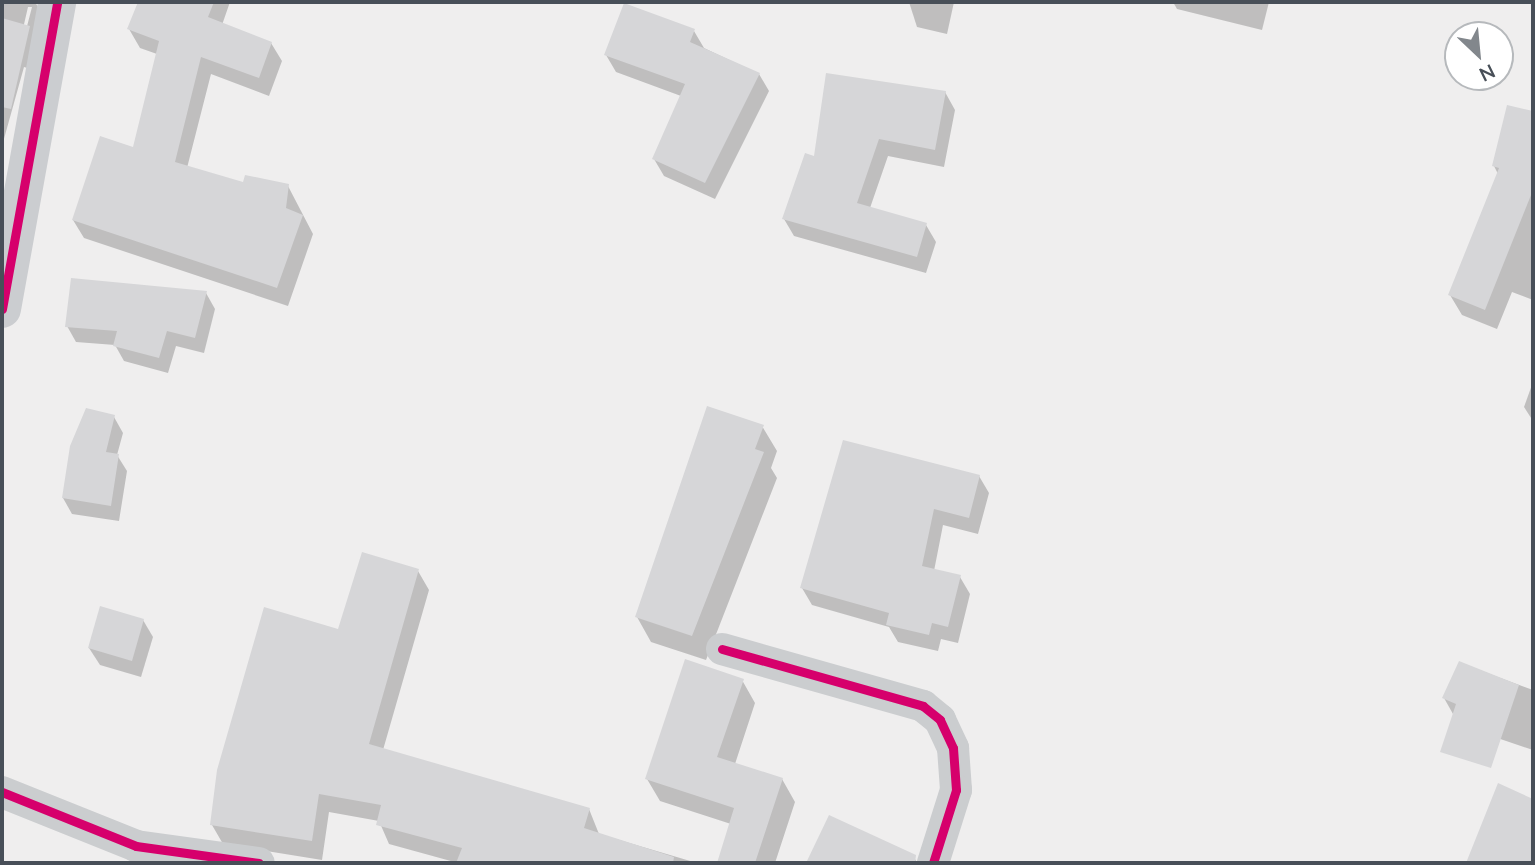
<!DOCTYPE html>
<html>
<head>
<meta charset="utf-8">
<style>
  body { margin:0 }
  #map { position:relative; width:1535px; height:865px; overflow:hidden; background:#efeeee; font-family:Lato,sans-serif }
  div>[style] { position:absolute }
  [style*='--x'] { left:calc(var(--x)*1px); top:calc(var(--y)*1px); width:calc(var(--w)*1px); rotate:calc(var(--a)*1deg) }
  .shadow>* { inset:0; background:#0003 }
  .building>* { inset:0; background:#d6d6d8 }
  .street>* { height:32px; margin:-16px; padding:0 16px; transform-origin:16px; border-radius:16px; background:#cbcdcf }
  .secondary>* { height:38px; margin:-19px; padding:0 19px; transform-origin:19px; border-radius:19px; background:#cbcdd0 }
  .cycleway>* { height:9px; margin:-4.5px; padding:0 4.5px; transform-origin:4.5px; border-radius:4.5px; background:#d6006c }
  span { translate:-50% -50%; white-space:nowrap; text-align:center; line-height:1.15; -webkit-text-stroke:6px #fff; paint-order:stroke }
  .frame { position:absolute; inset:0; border:4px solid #484f58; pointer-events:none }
  .north { position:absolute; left:1444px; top:21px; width:70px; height:70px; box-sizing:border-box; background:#fff; border:2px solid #b6b9bc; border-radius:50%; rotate:154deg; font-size:19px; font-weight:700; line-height:28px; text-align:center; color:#484f58 }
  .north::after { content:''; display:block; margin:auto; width:24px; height:32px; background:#82878c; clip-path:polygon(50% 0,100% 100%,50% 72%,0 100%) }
</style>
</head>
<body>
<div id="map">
  <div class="shadow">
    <div style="clip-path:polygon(evenodd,2px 2px,35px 2px,41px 12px,34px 70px,24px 67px,2px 146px,2px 2px,28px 7px,32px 7px,25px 34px,22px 33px,28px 7px)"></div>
    <div style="clip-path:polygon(139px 2px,230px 2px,222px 25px,271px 43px,282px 61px,269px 96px,211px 74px,187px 168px,245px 184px,288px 186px,313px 234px,288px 306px,84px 238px,73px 220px,134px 149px,157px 54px,140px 48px,129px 29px)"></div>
    <div style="clip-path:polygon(909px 2px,954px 2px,947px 34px,917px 27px)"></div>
    <div style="clip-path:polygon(1173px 2px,1269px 2px,1262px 30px,1177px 9px)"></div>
    <div style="clip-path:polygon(694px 31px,704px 48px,759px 74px,769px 91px,715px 199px,664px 176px,654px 159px,681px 96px,616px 72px,606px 55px)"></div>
    <div style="clip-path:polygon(945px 92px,955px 110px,944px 167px,888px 156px,870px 208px,926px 225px,936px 242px,926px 273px,794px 236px,784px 219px,816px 159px)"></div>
    <div style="clip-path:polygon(1509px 107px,1533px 113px,1533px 300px,1512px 292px,1497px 329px,1462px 315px,1450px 295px,1498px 174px,1494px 166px)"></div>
    <div style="clip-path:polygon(206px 293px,215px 309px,204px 353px,176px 346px,168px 373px,124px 361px,115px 345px,76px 342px,67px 326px)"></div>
    <div style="clip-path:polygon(1533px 382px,1533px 421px,1524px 407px)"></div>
    <div style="clip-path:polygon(114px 417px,123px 433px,117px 455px,127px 471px,119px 521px,72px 514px,63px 498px)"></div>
    <div style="clip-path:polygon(762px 426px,777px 451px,771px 468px,777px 478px,706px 660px,651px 642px,637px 617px)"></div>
    <div style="clip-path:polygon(979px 476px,989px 493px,978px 534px,943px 525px,934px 571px,960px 577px,970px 594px,958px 643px,941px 639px,938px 651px,898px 642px,889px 627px,812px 605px,802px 588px)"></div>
    <div style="clip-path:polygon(418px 571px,429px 590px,383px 750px,589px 809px,599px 834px,697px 863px,458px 863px,389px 844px,379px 821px,329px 812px,322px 860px,223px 844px,212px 825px,339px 632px)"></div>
    <div style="clip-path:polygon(143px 620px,153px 637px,141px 677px,100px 665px,89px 648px)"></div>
    <div style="clip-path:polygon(1460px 663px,1533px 690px,1533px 750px,1465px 727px,1453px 714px,1444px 698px)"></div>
    <div style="clip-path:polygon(742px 680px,755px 703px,735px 764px,782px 779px,795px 802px,775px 863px,722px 863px,731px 824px,660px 801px,647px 779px)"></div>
    <div style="clip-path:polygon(830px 817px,913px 855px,917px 863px,810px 863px)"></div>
  </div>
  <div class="building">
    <div style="clip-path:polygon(138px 2px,214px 2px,208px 17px,272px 42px,259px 78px,201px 57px,175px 162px,243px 182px,245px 175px,289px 184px,286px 208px,303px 215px,277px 288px,72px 220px,100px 136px,133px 147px,159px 41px,127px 29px)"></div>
    <div style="clip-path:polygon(624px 3px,695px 29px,690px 42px,760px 73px,705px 183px,652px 159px,685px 84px,604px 55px)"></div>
    <div style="clip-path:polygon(2px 18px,30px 26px,11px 109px,2px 107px)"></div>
    <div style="clip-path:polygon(826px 73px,946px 91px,935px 150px,879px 139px,857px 203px,927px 223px,917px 257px,782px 219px,805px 153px,814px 156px)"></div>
    <div style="clip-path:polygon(1507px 105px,1533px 111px,1533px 190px,1485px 310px,1448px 295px,1499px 168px,1492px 166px)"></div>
    <div style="clip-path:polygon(71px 278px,207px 291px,195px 338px,167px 331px,159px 358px,113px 346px,117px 331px,65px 327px)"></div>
    <div style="clip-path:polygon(707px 406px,764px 425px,755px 449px,764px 452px,692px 636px,635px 617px)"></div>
    <div style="clip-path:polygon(86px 408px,115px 415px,106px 452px,119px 454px,111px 506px,62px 498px,70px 446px)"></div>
    <div style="clip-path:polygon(843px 440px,980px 475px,969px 518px,934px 509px,922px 566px,961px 575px,948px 627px,932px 623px,929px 635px,886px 625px,889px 613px,800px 588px)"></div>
    <div style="clip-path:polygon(362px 552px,419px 569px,369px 744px,590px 808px,584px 828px,674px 857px,673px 863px,456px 863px,462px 848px,376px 825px,381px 805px,319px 794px,312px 841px,210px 825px,217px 770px,264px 607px,338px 629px)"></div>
    <div style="clip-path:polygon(100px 606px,144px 619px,132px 661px,88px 648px)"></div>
    <div style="clip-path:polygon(685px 659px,744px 679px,717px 757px,783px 778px,755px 863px,717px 863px,734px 808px,645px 779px)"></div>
    <div style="clip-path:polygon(1459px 661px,1519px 685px,1491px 768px,1440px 752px,1456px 704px,1442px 698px)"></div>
    <div style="clip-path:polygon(1498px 783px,1533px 799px,1533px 863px,1466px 863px)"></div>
    <div style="clip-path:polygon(829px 815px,916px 855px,915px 863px,806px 863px)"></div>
  </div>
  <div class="street">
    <div style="--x:722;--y:649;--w:209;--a:15.8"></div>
    <div style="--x:923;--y:706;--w:22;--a:39"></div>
    <div style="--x:940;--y:720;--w:31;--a:65"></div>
    <div style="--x:953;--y:748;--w:42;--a:85.9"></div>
    <div style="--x:956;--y:790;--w:77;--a:107.5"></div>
    <div style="--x:2;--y:792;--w:144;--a:21.9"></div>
    <div style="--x:136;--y:846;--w:124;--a:7.9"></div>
  </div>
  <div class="secondary">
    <div style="--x:2;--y:309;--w:312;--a:-79.8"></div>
  </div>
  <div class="cycleway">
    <div style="--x:2;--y:309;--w:312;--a:-79.8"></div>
    <div style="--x:722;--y:649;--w:209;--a:15.8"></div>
    <div style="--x:923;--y:706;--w:22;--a:39"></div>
    <div style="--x:940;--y:720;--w:31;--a:65"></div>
    <div style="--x:953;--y:748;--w:42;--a:85.9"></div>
    <div style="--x:956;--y:790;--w:77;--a:107.5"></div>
    <div style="--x:2;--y:792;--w:144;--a:21.9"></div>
    <div style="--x:136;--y:846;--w:124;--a:7.9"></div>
  </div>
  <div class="frame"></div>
  <div class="north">N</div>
</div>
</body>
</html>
